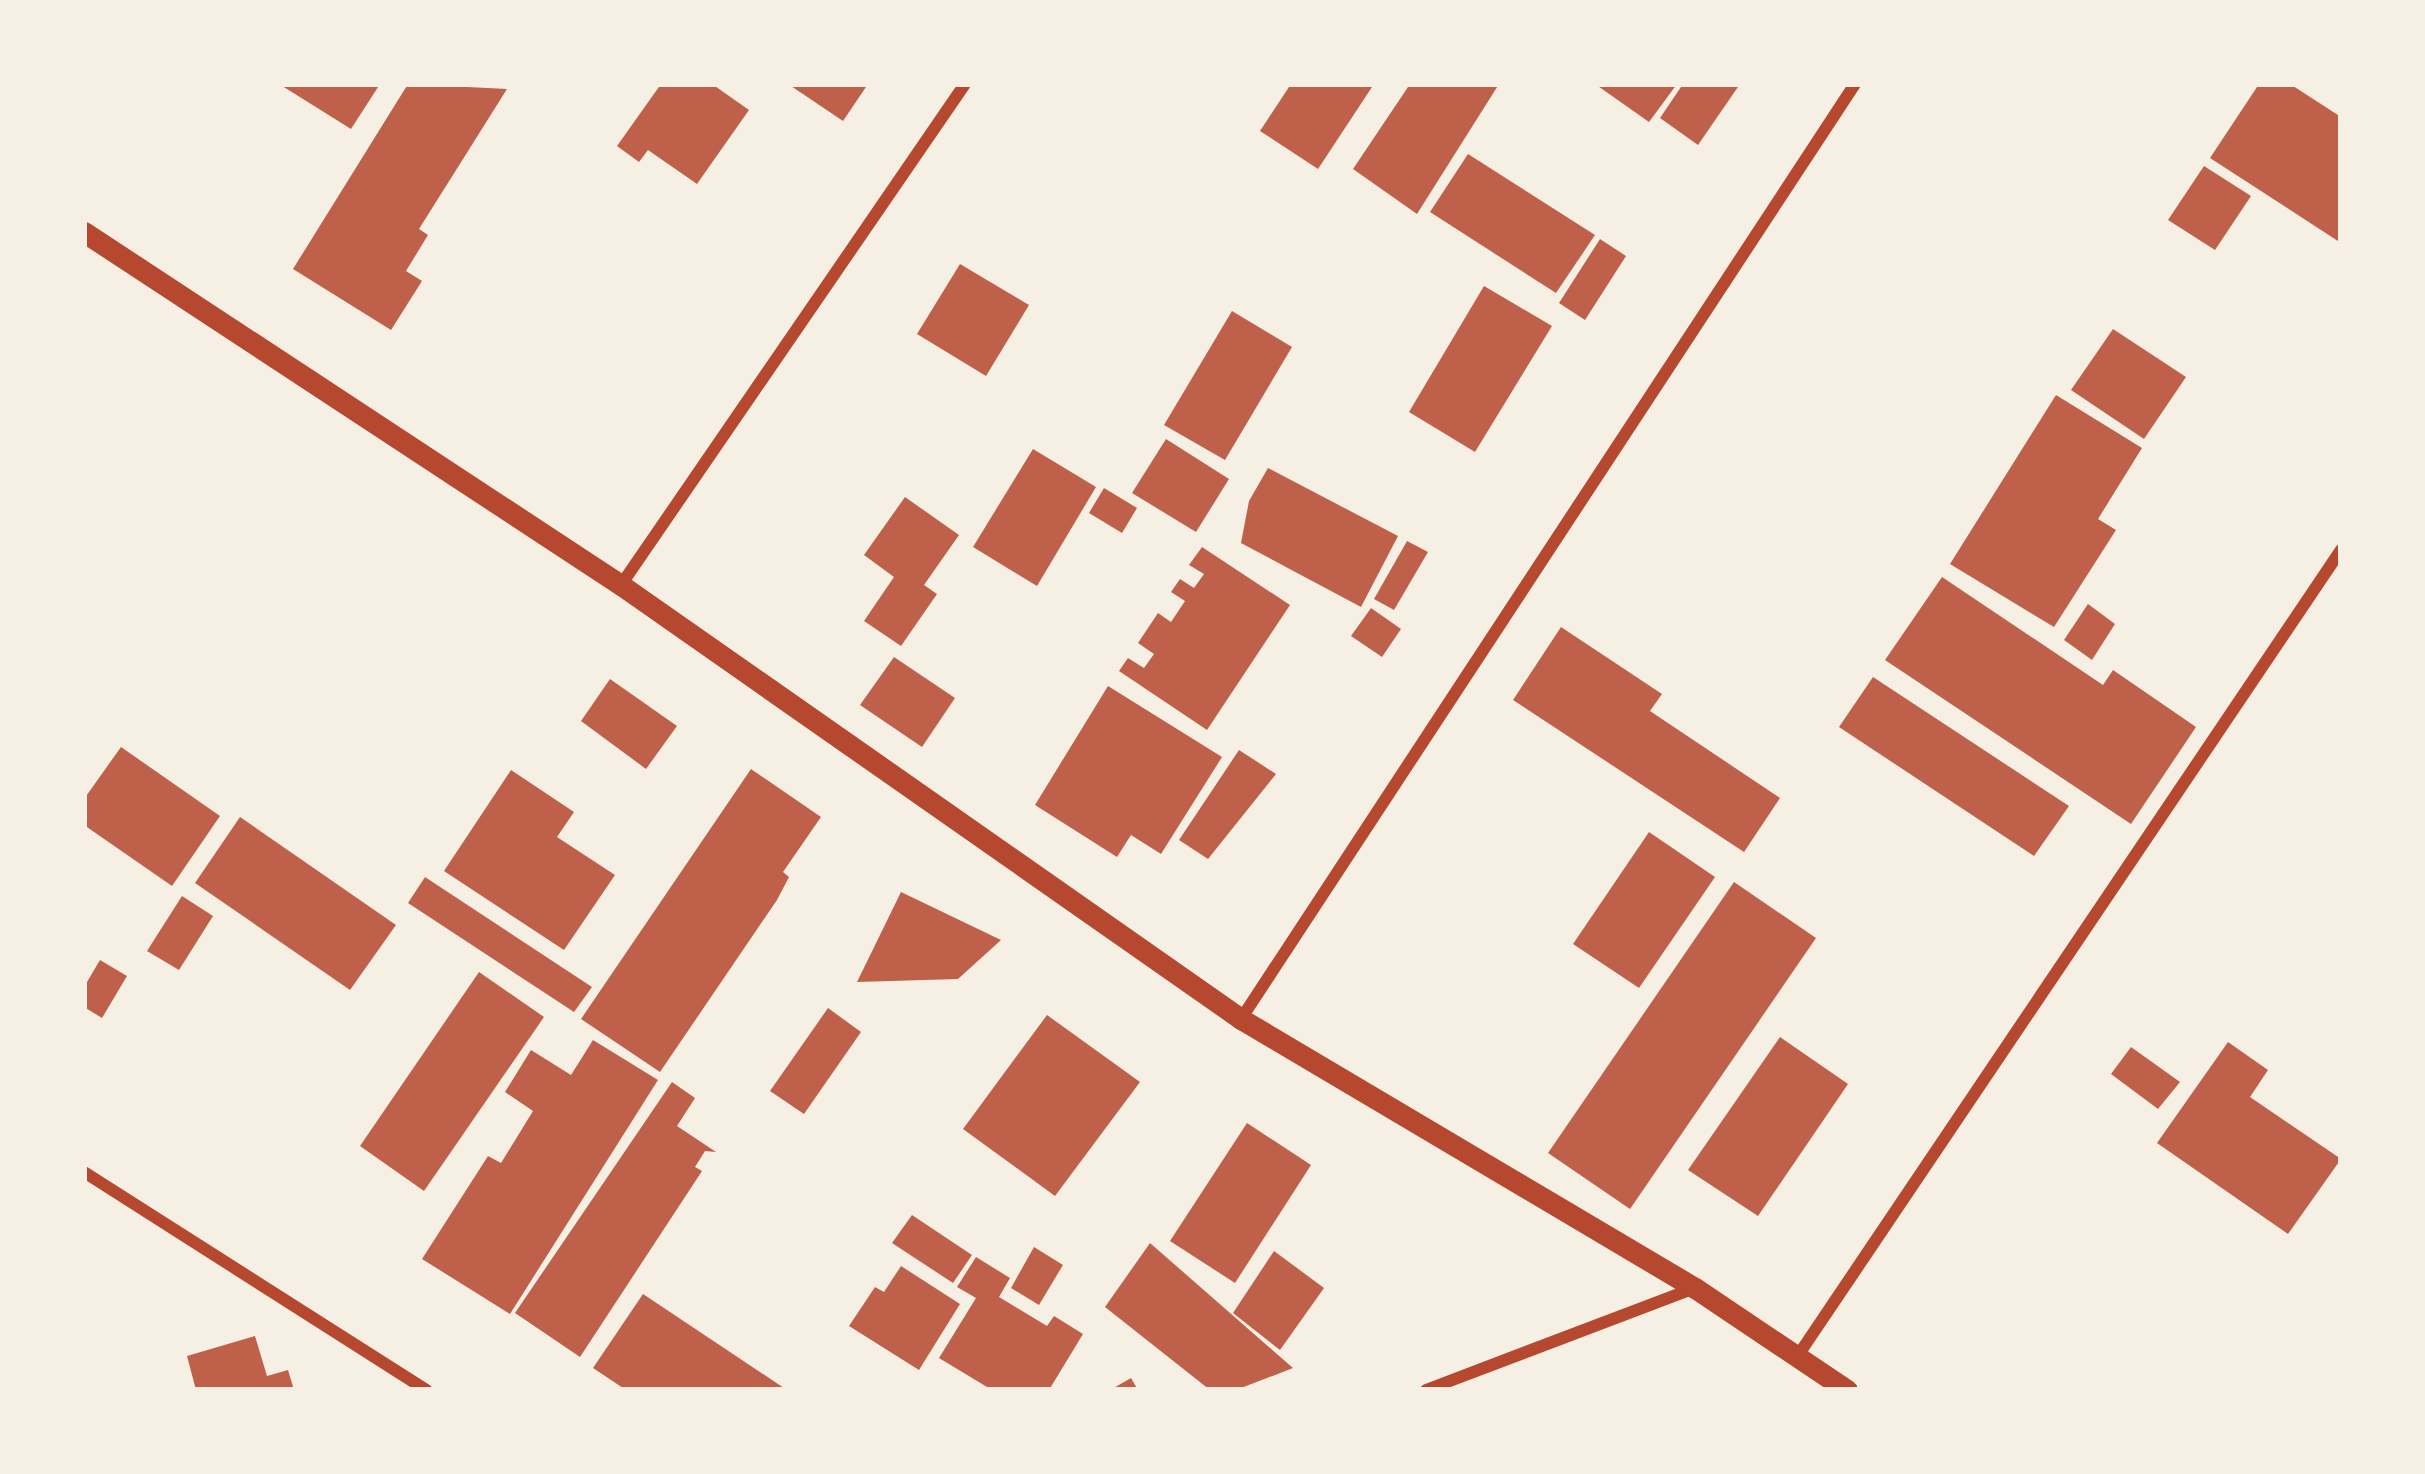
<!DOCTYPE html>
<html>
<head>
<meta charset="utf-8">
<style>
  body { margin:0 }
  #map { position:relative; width:2425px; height:1474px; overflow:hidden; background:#f6efe4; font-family:Lora,serif }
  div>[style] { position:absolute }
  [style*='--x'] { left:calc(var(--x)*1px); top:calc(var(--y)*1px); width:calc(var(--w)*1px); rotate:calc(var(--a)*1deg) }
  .building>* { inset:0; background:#bf614a }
  .minor>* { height:12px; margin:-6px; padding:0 6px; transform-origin:6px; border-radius:6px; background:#b5482f }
  .tertiary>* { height:21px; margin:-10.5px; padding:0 10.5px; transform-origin:10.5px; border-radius:10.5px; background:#b5482f }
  span { translate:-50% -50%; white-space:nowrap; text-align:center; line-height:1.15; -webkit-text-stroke:12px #f6efe4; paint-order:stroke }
  .frame { position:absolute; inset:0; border:87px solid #f6efe4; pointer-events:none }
</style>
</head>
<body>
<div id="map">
  <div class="building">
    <div style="clip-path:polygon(279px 84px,380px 84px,351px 129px)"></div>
    <div style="clip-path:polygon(408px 84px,507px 89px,419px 229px,428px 235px,406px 271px,422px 281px,391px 330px,293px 269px)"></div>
    <div style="clip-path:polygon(661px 84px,712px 84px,749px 110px,697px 184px,648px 150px,639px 162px,617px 146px)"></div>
    <div style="clip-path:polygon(788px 84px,868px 84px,843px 121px)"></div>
    <div style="clip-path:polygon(1291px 84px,1374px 84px,1318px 169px,1260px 131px)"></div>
    <div style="clip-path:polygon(1410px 84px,1499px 84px,1417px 214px,1353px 169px)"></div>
    <div style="clip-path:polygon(1595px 84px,1677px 84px,1649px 122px)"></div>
    <div style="clip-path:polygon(1683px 84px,1740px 84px,1698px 145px,1660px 118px)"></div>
    <div style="clip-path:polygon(2259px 84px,2290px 84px,2341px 117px,2341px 243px,2210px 158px)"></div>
    <div style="clip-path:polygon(1468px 154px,1595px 235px,1556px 293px,1430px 212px)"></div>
    <div style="clip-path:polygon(2204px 166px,2251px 196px,2215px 250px,2168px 220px)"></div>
    <div style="clip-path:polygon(1600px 239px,1626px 256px,1585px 320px,1559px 303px)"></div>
    <div style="clip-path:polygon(960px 264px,1029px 305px,986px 376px,917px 334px)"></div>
    <div style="clip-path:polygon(1484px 286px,1552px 326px,1475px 452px,1409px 412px)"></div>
    <div style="clip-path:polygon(1232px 311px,1292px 347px,1225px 460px,1164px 425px)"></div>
    <div style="clip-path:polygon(2113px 329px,2186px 377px,2144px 439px,2071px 390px)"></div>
    <div style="clip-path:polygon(2056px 395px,2142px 448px,2098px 519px,2116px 530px,2054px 627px,1950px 564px)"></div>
    <div style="clip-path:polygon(1166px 439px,1229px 479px,1196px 532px,1132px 493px)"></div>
    <div style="clip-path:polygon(1033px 449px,1096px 487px,1037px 586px,973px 547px)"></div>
    <div style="clip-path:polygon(1268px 468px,1398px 536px,1361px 607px,1241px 543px,1249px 501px)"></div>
    <div style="clip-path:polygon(1104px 488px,1137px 508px,1122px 533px,1089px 513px)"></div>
    <div style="clip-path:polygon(905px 497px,959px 535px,924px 585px,937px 594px,901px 646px,864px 621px,894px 577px,864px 555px)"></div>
    <div style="clip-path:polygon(1407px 541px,1428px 552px,1394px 610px,1374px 599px)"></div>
    <div style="clip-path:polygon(1202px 547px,1290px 605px,1207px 730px,1119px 671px,1128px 658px,1144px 668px,1154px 654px,1138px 643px,1158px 613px,1171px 622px,1185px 601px,1171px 592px,1180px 579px,1194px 588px,1204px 574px,1189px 565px)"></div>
    <div style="clip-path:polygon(1942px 577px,2103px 685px,2113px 670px,2196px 727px,2131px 824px,1885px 660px)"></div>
    <div style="clip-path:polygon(2088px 604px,2115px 624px,2092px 660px,2064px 640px)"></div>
    <div style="clip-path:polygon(1371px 608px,1401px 629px,1382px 657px,1351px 636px)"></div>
    <div style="clip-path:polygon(1561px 627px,1662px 694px,1650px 711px,1780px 798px,1744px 852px,1513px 700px)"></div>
    <div style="clip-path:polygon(894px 657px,955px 698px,922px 747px,860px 705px)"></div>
    <div style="clip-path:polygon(1873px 677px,2069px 806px,2034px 856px,1839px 727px)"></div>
    <div style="clip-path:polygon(610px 679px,677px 726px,646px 769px,581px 721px)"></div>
    <div style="clip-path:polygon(1108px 686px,1222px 757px,1161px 854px,1131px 835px,1117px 857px,1035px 805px)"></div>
    <div style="clip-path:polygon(121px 747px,220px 816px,172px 886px,84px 825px,84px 799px)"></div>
    <div style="clip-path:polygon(1239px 750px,1276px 774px,1208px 859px,1179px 840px)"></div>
    <div style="clip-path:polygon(751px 769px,821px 817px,783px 872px,789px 877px,777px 900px,660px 1072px,581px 1019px)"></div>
    <div style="clip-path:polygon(511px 770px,574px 812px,557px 837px,615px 875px,564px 950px,444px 871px)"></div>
    <div style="clip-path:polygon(240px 817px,396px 925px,350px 990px,195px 883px)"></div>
    <div style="clip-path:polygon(1649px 832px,1715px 877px,1639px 988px,1573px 944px)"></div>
    <div style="clip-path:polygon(425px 877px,592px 987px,574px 1012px,408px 903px)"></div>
    <div style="clip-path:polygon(1734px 882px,1816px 938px,1630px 1209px,1548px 1153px)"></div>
    <div style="clip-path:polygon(901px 892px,1001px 940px,958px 979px,857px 982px)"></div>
    <div style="clip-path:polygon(182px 896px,213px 916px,179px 970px,147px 951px)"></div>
    <div style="clip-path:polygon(100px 960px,127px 976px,102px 1018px,84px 1007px,84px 987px)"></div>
    <div style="clip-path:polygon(479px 972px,544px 1017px,424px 1191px,360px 1146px)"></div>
    <div style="clip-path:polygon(828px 1008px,861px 1032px,804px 1114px,770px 1091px)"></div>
    <div style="clip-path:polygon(1047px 1015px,1140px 1082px,1055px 1196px,963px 1129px)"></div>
    <div style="clip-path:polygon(1780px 1037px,1848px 1084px,1758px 1216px,1688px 1170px)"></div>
    <div style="clip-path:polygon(593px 1040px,658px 1080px,510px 1314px,422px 1259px,488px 1156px,501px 1163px,533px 1111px,505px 1092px,531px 1050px,571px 1075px)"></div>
    <div style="clip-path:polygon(2228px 1042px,2268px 1070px,2250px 1097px,2341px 1159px,2288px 1234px,2157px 1143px)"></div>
    <div style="clip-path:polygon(2131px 1047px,2180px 1082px,2158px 1109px,2111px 1074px)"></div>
    <div style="clip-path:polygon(672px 1082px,695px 1098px,677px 1126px,716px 1152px,705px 1151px,695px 1167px,702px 1171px,580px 1357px,515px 1313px)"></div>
    <div style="clip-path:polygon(1247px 1123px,1311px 1165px,1235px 1283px,1170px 1241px)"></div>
    <div style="clip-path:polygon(912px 1215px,972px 1255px,953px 1283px,892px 1243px)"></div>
    <div style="clip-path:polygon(1150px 1243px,1293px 1368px,1236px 1390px,1210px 1390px,1105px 1307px)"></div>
    <div style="clip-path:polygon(1034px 1247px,1063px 1265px,1039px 1305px,1011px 1288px)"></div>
    <div style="clip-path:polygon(1274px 1251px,1324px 1288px,1280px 1350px,1233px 1313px)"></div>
    <div style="clip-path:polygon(976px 1257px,1010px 1278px,999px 1297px,1047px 1326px,1054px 1316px,1083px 1334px,1049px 1390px,992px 1390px,939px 1358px,976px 1298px,957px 1287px)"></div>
    <div style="clip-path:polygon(901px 1266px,960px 1304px,919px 1370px,849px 1326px,875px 1287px,884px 1292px)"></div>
    <div style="clip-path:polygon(643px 1294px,787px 1390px,626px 1390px,593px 1368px)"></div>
    <div style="clip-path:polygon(255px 1336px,267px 1376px,288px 1370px,294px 1390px,196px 1390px,187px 1356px)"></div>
    <div style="clip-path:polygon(1131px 1378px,1138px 1390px,1110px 1390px)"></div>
  </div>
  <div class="minor">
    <div style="--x:621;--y:585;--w:608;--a:-55.53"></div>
    <div style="--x:1241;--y:1019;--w:1119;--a:-56.71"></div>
    <div style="--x:84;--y:1172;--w:406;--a:32.5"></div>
    <div style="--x:1797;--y:1357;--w:973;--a:-56.02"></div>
    <div style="--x:1426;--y:1390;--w:287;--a:-20.8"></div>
  </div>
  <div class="tertiary">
    <div style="--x:84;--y:232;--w:643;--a:33.32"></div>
    <div style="--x:621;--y:585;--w:757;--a:34.99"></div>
    <div style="--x:1241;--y:1019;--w:528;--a:30.65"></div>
    <div style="--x:1695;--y:1288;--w:183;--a:33.9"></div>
  </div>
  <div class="frame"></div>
</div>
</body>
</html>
